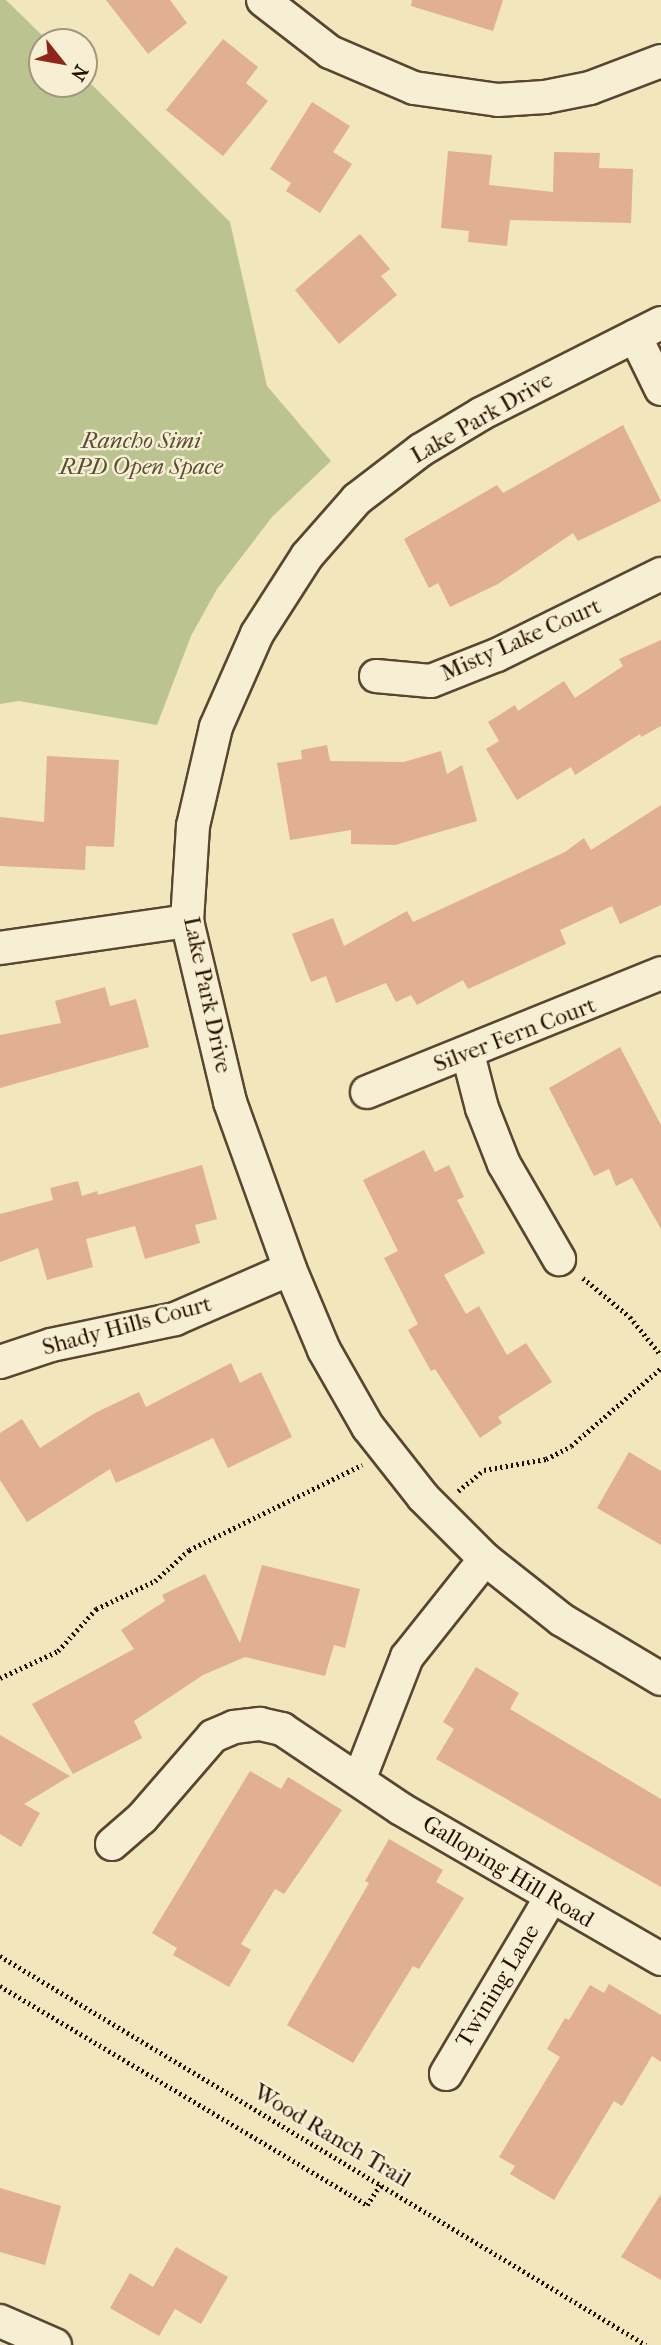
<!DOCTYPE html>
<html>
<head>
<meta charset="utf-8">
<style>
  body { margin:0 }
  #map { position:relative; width:661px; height:2345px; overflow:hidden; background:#f2e6bc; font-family:"IM FELL French Canon",serif }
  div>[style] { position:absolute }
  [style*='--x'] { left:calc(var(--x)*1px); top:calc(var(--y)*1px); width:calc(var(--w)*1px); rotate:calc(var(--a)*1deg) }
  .green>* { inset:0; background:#bbc490 }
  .building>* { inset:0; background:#e1af92 }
  .path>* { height:4.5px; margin-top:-2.25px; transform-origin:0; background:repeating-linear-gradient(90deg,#280f02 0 2px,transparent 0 5.5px) }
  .roads { filter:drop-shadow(2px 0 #5a4530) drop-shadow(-2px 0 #5a4530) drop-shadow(0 2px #5a4530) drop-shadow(0 -2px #5a4530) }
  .minor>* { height:32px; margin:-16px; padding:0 16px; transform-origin:16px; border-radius:16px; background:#f7efd3 }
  span { translate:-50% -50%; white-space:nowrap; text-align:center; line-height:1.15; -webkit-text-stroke:5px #f7efd3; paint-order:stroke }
  .street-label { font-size:23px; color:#280f02 }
  .park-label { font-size:23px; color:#5b4e34; font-style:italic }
  .north { position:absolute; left:28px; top:28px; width:70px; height:70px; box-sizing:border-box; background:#f7efd3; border:2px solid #a4957f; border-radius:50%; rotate:121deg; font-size:19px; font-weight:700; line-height:28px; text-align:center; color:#280f02 }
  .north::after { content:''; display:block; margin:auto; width:24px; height:32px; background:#8f2418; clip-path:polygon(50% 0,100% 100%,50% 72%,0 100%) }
</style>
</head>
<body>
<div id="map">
  <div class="green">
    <div style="clip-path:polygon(0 0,6px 0,49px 42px,42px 42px,42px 84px,84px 84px,84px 77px,230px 222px,267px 386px,331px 461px,272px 517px,217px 589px,191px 636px,157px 725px,19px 701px,0 704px)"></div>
  </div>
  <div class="building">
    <div style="clip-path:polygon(106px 0,170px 0,187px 23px,148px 54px)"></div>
    <div style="clip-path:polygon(412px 0,503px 0,493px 31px,411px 6px)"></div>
    <div style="clip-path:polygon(223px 39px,258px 67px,246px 83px,268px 101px,223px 156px,166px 110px)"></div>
    <div style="clip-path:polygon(312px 102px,350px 126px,333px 152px,352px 164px,320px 213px,286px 191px,291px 183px,270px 169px)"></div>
    <div style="clip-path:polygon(448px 151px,492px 155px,489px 185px,553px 192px,554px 152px,600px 153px,599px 168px,633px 169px,631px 223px,510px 220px,507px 246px,468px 242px,469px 231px,441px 228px)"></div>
    <div style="clip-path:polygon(360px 234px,390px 269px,381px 276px,397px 295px,339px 344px,295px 290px)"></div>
    <div style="clip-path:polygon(623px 425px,661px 501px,578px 541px,573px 533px,498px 584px,450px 607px,438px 583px,429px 588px,404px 539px,497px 485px,503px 493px)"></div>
    <div style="clip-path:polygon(661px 640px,661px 726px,641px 737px,640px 734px,575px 775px,571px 767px,517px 800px,486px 749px,499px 741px,488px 722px,515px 705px,518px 711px,564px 681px,575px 698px,623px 666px,619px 659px)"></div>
    <div style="clip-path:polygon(327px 745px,330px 761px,404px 762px,441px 751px,447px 774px,462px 765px,477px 821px,395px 845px,351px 844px,351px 830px,290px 840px,277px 763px,302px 759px,301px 750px)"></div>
    <div style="clip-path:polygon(47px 756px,119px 760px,114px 847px,86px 846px,85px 870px,0 866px,0 817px,44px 822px)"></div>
    <div style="clip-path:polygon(661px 805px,661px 905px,620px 924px,612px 906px,560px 930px,566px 944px,468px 989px,463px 980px,417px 1005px,411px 995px,396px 1002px,386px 983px,336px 1003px,326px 976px,311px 982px,292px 934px,333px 918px,344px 946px,407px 911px,413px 922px,565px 852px,584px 838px,591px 850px)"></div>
    <div style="clip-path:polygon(105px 987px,110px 1006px,136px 999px,149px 1047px,0 1088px,0 1035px,61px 1023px,55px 1001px)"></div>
    <div style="clip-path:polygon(620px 1047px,661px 1125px,661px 1229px,632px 1178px,616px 1186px,609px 1169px,594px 1176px,549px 1088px)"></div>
    <div style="clip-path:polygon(424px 1150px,435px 1172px,449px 1165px,464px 1197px,457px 1200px,485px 1253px,444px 1275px,466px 1314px,479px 1306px,507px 1355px,526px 1343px,552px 1382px,498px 1417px,502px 1423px,480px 1438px,435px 1369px,431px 1371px,408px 1330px,418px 1324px,384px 1258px,398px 1251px,363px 1180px)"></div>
    <div style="clip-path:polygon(202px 1165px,217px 1219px,195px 1225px,200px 1243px,145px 1259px,135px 1226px,86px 1239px,93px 1267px,47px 1280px,38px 1248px,0 1262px,0 1214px,53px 1200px,50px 1188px,78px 1181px,82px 1196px,97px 1191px,98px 1195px)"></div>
    <div style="clip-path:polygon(231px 1363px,240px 1383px,261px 1372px,292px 1437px,228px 1468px,213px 1438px,116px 1483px,110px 1469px,27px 1522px,0 1480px,0 1433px,22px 1419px,40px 1448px,95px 1413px,139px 1392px,146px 1407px)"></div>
    <div style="clip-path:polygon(629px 1452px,661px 1471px,661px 1545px,597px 1508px)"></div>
    <div style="clip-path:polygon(262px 1565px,360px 1589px,345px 1648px,334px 1645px,325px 1676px,245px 1657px,203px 1675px,134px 1721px,142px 1738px,73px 1774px,32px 1704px,134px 1649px,121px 1630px,165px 1601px,162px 1595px,205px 1574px,240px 1643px)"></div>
    <div style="clip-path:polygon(476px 1667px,519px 1693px,510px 1709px,661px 1799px,661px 1887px,436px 1759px,454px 1729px,443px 1722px)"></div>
    <div style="clip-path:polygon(0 1735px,70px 1776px,24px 1804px,40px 1813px,21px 1847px,0 1834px)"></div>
    <div style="clip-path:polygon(250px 1771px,281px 1789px,288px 1777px,342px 1810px,284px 1894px,275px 1889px,241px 1944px,251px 1950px,229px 1987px,173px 1955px,177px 1948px,152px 1933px)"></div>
    <div style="clip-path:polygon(389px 1839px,443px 1870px,436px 1882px,464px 1898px,419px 1969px,413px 1966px,353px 2063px,287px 2025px,369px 1883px,365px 1881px)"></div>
    <div style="clip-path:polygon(609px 1984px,661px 2015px,661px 2062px,652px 2056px,622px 2106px,614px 2101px,554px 2200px,510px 2174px,515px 2166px,499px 2157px,560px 2057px,547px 2049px,565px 2018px,569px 2020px,590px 1985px,604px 1993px)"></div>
    <div style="clip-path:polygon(0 2188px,61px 2206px,45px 2265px,0 2252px)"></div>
    <div style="clip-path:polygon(661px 2194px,661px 2280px,621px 2257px)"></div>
    <div style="clip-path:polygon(176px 2247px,228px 2277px,201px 2324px,175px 2309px,159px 2336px,110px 2308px,130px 2273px,153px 2287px)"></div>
  </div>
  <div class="path">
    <div style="--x:583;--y:1278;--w:61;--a:39.7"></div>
    <div style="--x:630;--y:1317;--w:49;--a:50.8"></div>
    <div style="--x:458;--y:1491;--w:33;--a:-39"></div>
    <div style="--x:484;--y:1470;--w:63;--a:-10.1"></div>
    <div style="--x:546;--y:1459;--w:28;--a:-27"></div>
    <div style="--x:571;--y:1446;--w:119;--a:-40.9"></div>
    <div style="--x:0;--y:1678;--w:64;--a:-25"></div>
    <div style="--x:58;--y:1651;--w:57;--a:-47.9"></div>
    <div style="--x:96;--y:1609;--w:65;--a:-25.4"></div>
    <div style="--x:155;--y:1581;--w:46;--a:-42.4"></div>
    <div style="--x:189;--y:1550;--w:193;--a:-26.2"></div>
    <div style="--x:0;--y:1956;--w:754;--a:31.05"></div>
    <div style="--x:0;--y:1986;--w:427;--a:30.8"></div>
    <div style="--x:367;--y:2205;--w:24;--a:-57"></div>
  </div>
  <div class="roads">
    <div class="minor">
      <div style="--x:263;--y:0;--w:85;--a:37.8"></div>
      <div style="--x:330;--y:52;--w:91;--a:23.2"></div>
      <div style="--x:414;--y:88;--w:85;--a:8.1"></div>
      <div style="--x:498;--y:100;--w:47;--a:-3.7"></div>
      <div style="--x:545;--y:97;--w:46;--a:-11.3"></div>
      <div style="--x:590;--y:88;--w:76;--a:-20.8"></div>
      <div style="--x:661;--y:323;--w:202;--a:153.2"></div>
      <div style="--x:481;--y:414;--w:70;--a:149"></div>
      <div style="--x:421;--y:450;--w:81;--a:142.6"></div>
      <div style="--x:357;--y:499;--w:76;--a:131.3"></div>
      <div style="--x:307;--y:556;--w:93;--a:122.7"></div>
      <div style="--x:257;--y:634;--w:102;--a:113.8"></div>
      <div style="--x:216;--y:727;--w:102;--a:103.1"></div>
      <div style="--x:193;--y:826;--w:95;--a:93.6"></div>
      <div style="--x:187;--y:921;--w:186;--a:76.6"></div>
      <div style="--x:230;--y:1102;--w:177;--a:70.2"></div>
      <div style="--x:290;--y:1269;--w:88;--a:67.2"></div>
      <div style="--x:324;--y:1350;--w:89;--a:60.3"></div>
      <div style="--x:368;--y:1427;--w:89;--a:51.8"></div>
      <div style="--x:423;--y:1497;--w:88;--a:45"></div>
      <div style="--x:485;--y:1559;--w:98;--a:38.4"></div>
      <div style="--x:562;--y:1620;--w:115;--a:30.8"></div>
      <div style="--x:635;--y:336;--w:59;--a:63.9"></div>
      <div style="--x:376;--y:676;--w:55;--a:5.2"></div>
      <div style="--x:431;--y:681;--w:71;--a:-21.5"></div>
      <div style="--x:497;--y:655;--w:183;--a:-26.3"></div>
      <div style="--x:0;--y:948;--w:189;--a:-8.2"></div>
      <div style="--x:468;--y:1054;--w:56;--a:75.5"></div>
      <div style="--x:482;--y:1108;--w:60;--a:68.6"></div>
      <div style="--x:504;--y:1164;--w:110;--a:59.9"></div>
      <div style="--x:367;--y:1092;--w:317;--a:-22"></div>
      <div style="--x:0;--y:1362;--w:54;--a:-18.4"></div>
      <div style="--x:51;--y:1345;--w:127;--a:-11.8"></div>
      <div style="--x:175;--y:1319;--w:125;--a:-23.5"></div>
      <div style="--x:359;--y:1780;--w:132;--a:-68.7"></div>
      <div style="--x:407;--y:1657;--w:125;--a:-51.5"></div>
      <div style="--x:112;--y:1844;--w:40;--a:-41"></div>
      <div style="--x:142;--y:1818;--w:108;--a:-49.1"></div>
      <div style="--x:213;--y:1736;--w:23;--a:-23"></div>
      <div style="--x:234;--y:1727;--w:26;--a:-7"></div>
      <div style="--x:260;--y:1724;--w:23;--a:13"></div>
      <div style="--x:282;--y:1729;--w:143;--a:33.9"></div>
      <div style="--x:401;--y:1809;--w:300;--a:30"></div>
      <div style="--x:446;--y:2074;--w:204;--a:-59.3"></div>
      <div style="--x:0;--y:2321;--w:60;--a:23.6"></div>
    </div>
  </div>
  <div class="street-label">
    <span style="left:482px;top:418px;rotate:-30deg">Lake Park Drive</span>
    <span style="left:521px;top:640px;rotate:-24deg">Misty Lake Court</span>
    <span style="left:207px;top:995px;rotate:78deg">Lake Park Drive</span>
    <span style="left:515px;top:1035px;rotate:-21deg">Silver Fern Court</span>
    <span style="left:127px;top:1326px;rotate:-15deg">Shady Hills Court</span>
    <span style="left:508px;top:1872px;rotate:31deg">Galloping Hill Road</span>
    <span style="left:498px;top:1986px;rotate:-59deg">Twining Lane</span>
    <span style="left:332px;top:2136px;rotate:31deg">Wood Ranch Trail</span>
  </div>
  <div class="park-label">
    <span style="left:141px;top:454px">Rancho Simi<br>RPD Open Space</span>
  </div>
  <div class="north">N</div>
</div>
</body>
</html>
